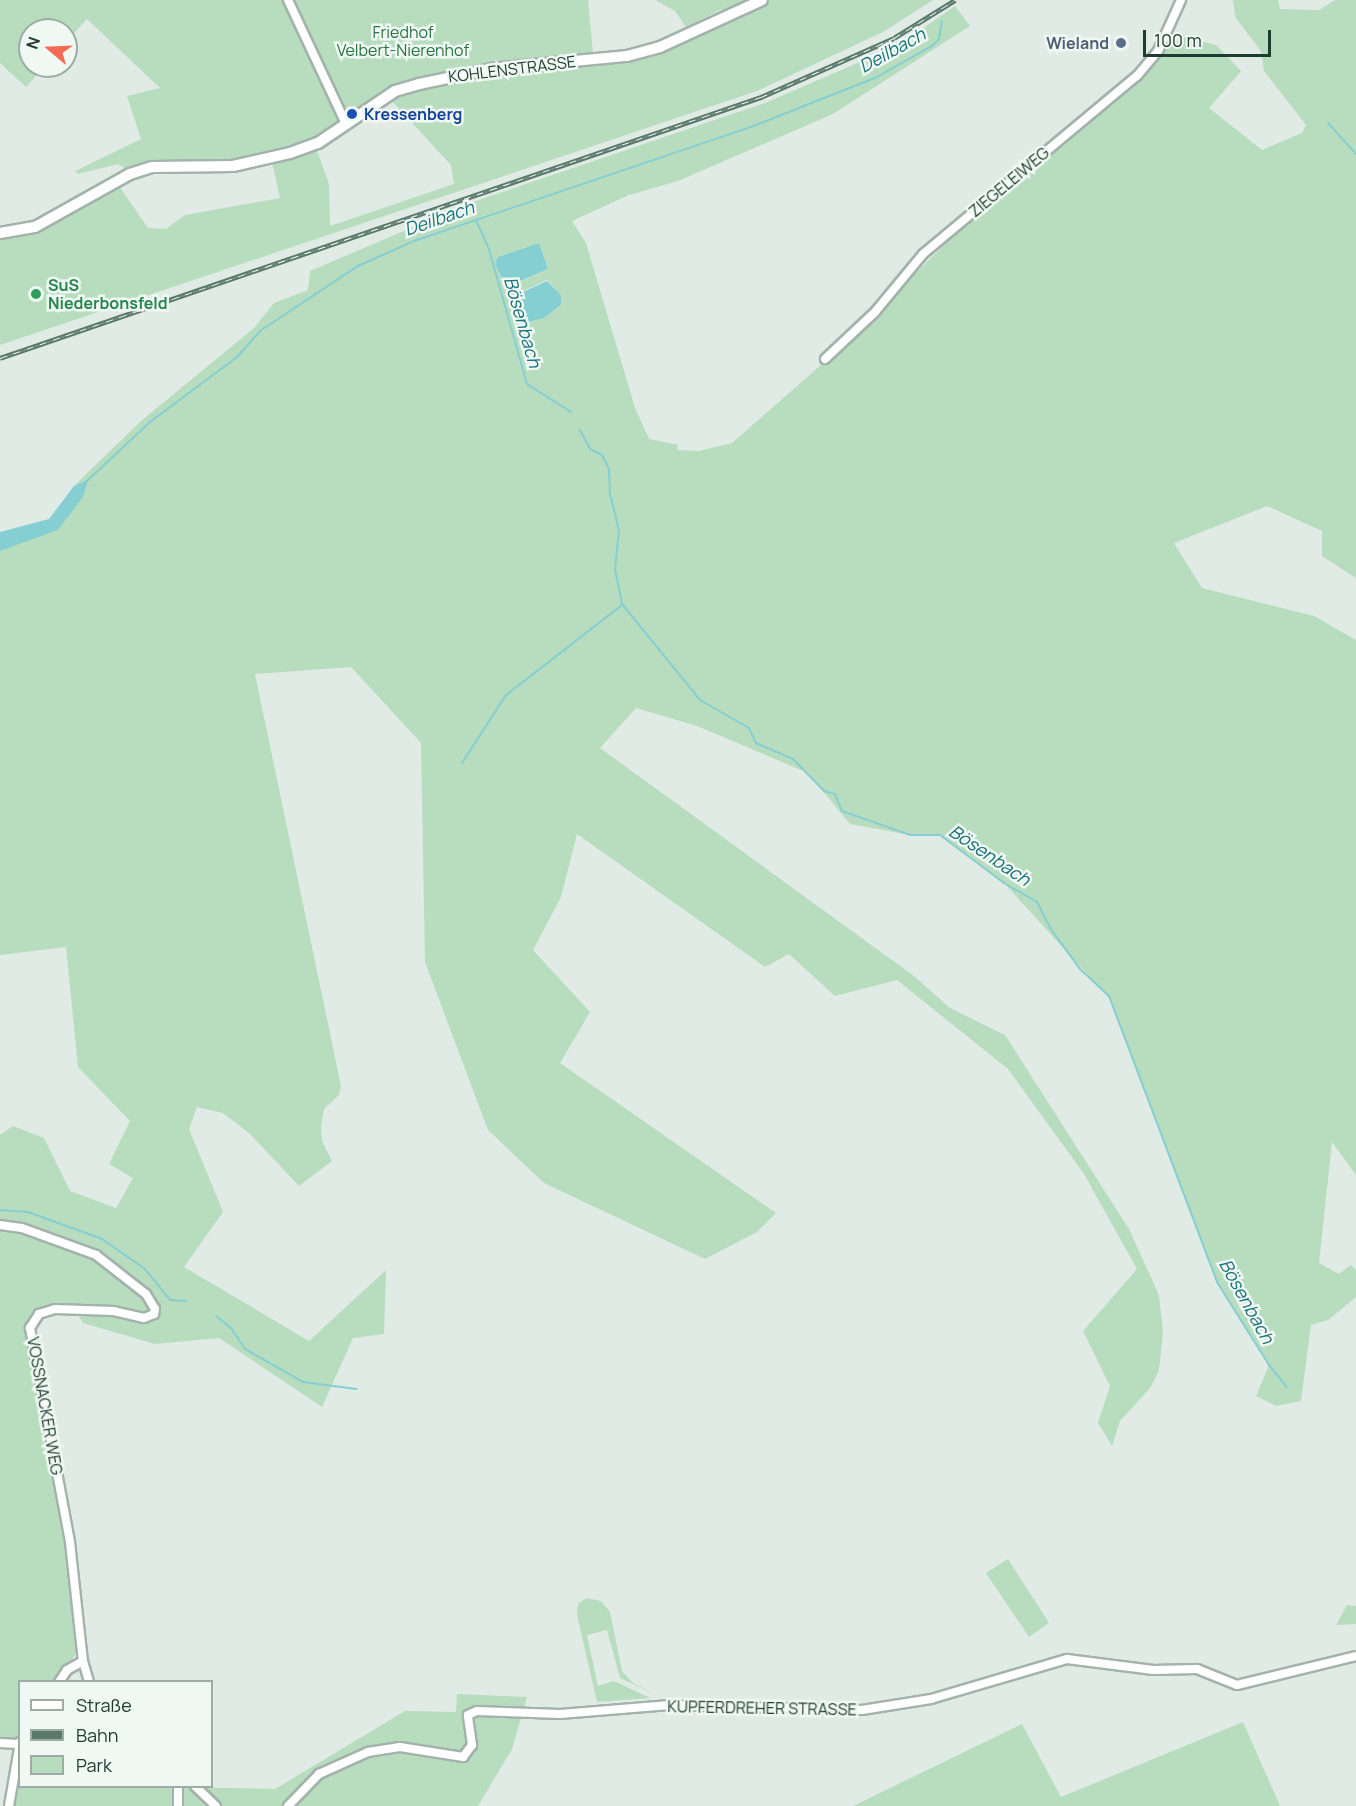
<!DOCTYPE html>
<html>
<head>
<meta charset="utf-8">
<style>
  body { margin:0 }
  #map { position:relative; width:1356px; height:1806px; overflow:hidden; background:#e0ebe5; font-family:Manrope,sans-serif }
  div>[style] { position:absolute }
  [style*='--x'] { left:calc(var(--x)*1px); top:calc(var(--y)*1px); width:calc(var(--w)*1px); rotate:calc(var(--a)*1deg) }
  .green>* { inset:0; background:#b7ddbe }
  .water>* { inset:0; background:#85ced2 }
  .stream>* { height:2px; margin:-1px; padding:0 1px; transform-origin:1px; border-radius:1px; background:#85ced2 }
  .roads { filter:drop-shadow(2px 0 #a3b3ac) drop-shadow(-2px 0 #a3b3ac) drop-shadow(0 2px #a3b3ac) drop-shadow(0 -2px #a3b3ac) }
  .street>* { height:8px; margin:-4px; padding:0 4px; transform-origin:4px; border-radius:4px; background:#fff }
  .secondary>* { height:10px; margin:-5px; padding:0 5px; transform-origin:5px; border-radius:5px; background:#fff }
  .rail>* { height:4.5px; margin-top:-2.25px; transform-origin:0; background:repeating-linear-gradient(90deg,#f0f8f3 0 7px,#5a786d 0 14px); box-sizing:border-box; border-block:2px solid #5a786d }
  .dots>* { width:16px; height:16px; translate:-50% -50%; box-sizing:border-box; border:3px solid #f0f8f3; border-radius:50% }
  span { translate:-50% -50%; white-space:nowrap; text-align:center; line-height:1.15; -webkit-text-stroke:5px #f0f8f3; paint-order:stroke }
  .park-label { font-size:16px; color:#29743f }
  .service-label { font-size:16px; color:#4e5e75; font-weight:700 }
  .right { translate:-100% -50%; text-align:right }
  .street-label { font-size:16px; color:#203c32 }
  .transit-label { font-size:16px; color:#164399; font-weight:700 }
  .left { translate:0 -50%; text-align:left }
  .leisure-label { font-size:16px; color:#27864d; font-weight:700 }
  .water-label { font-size:18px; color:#197279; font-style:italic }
  .legend { position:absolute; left:18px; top:1680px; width:195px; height:108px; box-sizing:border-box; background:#f0f8f3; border:2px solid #9dada6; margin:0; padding:8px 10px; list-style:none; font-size:18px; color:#203c32 }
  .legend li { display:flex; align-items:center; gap:12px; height:30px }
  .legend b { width:30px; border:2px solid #9dada6 }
  .north { position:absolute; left:18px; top:18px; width:60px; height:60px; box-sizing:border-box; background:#f0f8f3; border:2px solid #9dada6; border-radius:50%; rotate:289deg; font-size:16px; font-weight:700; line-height:24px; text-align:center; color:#203c32 }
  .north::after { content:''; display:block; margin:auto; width:21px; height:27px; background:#f66c53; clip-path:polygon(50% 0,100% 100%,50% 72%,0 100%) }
  .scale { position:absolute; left:1143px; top:30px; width:128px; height:27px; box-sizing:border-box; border:3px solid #203c32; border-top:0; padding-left:8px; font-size:18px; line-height:21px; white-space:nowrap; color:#203c32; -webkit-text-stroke:4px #f0f8f3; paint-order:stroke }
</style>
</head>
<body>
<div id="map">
  <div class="green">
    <div style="clip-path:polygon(0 0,286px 0,338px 122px,317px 137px,249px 159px,130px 171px,118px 164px,78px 174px,75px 171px,141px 139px,127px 96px,160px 88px,87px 19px,66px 42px,66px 30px,30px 30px,30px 66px,45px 66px,26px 87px,0 63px)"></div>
    <div style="clip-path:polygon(291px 0,588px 0,593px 53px,478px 64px,409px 81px,379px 93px,346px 117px)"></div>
    <div style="clip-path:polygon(655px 0,933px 0,883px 32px,757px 91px,0 345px,0 237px,20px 237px,119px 186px,148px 228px,166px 229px,185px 215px,280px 198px,272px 162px,316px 148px,329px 184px,330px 226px,454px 184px,451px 165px,390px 99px,437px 84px,647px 57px,728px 21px,722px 9px,686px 27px,675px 11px)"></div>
    <div style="clip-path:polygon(evenodd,1233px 0,1278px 0,1280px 9px,1319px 10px,1335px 0,1356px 0,1356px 578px,1322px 556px,1322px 531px,1267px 506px,1174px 543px,1202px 588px,1314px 616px,1356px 640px,1356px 1175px,1332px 1142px,1319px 1263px,1339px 1274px,1351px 1265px,1356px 1270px,1356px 1297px,1328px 1320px,1311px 1325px,1301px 1401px,1276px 1406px,1256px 1396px,1269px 1365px,1217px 1282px,1110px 999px,1004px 883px,941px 835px,910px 835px,850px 824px,808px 773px,697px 726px,636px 708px,600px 748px,914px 976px,950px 1008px,1005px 1035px,1129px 1229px,1159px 1295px,1163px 1332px,1159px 1370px,1151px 1387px,1120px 1421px,1112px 1446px,1098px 1423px,1110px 1386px,1083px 1331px,1137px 1269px,1084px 1174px,1008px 1069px,897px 980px,835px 996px,789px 954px,765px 967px,577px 834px,561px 897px,533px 950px,590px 1012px,560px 1063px,776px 1213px,757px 1232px,705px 1259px,544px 1183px,488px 1130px,425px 962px,421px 743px,351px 667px,255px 674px,341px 1086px,339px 1095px,324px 1109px,321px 1127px,322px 1141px,332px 1161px,299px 1186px,249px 1133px,223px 1113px,197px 1107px,189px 1129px,223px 1212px,184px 1267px,309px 1341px,386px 1270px,384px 1334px,353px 1338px,322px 1407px,219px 1338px,155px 1344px,83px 1323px,73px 1306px,41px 1309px,28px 1329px,69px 1548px,78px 1651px,56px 1681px,20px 1682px,19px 1736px,13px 1747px,0 1745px,0 1135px,13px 1126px,44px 1138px,70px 1191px,116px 1208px,133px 1178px,109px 1164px,130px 1121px,78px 1067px,66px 947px,0 955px,0 548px,58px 530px,87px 481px,74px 486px,83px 477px,141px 421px,254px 328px,274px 303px,308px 290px,310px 271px,467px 204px,765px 103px,899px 45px,955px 6px,970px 26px,833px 114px,678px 181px,629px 195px,572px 221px,586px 243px,635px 408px,649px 439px,678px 445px,677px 450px,699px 451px,732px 443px,830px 357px,982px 208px,1150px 64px,1166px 46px,1185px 37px,1216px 45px,1241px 71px,1209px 108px,1262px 150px,1302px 133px,1306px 125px,1264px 71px,1261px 51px,1235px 17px,1233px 0,539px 243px,548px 269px,511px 286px,504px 285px,495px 264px,498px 257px,539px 243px,1233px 0,547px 280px,561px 295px,561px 305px,544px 318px,516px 325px,510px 297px,547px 280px)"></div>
    <div style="clip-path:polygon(1008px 1559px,1049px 1623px,1029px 1637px,986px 1573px)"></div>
    <div style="clip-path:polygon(586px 1598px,601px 1601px,610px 1612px,622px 1671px,633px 1683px,661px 1697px,620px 1678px,607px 1630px,587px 1635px,598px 1686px,614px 1681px,650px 1698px,597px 1702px,577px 1615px,578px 1604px)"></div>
    <div style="clip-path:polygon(1347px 1605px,1356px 1606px,1356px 1624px,1336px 1625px)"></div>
    <div style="clip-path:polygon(457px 1694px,527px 1697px,512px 1749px,478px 1806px,179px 1806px,180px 1787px,275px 1789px,405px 1711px,456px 1712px)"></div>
    <div style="clip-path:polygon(1243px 1722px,1280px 1806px,853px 1806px,1022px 1724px,1061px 1797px)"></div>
    <div style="clip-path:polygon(19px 1747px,20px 1786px,176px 1787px,176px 1806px,10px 1806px)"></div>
  </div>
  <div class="water">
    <div style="clip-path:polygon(539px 243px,548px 269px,511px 285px,504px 284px,495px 264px,498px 257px)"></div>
    <div style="clip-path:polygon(547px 281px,561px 295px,561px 305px,544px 318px,516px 325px,510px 298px)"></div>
    <div style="clip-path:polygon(88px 480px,83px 497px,58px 530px,0 551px,0 532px,49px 519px,74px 486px)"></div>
  </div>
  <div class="stream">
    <div style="--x:1328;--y:123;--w:42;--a:47.9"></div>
    <div style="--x:476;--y:220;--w:32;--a:66"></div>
    <div style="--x:489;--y:249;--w:140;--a:74.3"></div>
    <div style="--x:527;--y:384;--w:52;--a:32.5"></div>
    <div style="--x:580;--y:430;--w:21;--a:62"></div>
    <div style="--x:590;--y:449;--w:13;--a:27"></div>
    <div style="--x:602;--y:455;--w:16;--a:63"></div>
    <div style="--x:609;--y:469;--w:25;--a:88"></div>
    <div style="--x:610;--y:494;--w:37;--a:76"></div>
    <div style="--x:619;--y:530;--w:40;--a:95.7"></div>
    <div style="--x:615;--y:570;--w:35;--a:78"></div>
    <div style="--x:622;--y:604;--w:124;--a:50.9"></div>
    <div style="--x:700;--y:700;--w:56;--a:29.7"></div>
    <div style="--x:749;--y:728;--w:17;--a:65"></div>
    <div style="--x:756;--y:743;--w:40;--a:23.4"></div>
    <div style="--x:793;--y:759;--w:45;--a:45.9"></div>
    <div style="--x:824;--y:791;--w:11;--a:15"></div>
    <div style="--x:835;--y:794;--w:18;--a:68"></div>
    <div style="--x:842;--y:811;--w:72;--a:19.4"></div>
    <div style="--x:910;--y:835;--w:30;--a:0"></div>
    <div style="--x:940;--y:835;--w:80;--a:36.9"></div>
    <div style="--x:1004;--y:883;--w:38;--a:30"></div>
    <div style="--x:1037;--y:902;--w:29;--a:63"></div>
    <div style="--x:1050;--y:928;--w:51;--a:53.8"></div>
    <div style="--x:1080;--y:969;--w:40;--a:43"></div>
    <div style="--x:1109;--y:996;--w:306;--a:69.3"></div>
    <div style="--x:1217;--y:1282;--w:98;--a:57.9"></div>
    <div style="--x:1269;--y:1365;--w:28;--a:51"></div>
    <div style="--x:86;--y:482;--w:88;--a:-43.2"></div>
    <div style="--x:150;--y:422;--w:107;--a:-36.7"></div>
    <div style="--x:236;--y:358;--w:36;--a:-48"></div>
    <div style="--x:260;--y:331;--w:118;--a:-33.6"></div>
    <div style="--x:358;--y:266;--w:61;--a:-24.1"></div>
    <div style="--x:414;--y:241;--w:356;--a:-18.7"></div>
    <div style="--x:751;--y:127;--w:133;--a:-21.6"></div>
    <div style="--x:875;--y:78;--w:65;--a:-29.3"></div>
    <div style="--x:932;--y:46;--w:10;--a:-45"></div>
    <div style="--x:939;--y:39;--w:18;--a:-81"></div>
    <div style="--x:462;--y:763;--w:81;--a:-57.1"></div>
    <div style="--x:506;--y:695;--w:147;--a:-37.8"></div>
    <div style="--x:0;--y:1210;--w:28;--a:4"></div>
    <div style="--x:28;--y:1212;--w:79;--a:20"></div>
    <div style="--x:102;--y:1239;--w:52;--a:34.9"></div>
    <div style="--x:145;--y:1269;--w:40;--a:51"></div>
    <div style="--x:170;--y:1300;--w:16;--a:4"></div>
    <div style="--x:216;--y:1316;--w:19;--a:39"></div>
    <div style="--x:231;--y:1328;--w:25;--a:56"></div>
    <div style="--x:245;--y:1349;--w:67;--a:29.6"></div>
    <div style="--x:303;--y:1382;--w:54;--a:7.4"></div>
  </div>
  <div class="roads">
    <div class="street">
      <div style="--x:288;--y:0;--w:137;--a:64.9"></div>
      <div style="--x:825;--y:359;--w:69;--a:-43.2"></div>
      <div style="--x:875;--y:312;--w:75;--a:-50.4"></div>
      <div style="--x:923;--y:254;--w:278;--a:-39.8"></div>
      <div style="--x:1137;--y:76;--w:33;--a:-50"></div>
      <div style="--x:1158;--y:51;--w:56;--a:-65.7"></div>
      <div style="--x:0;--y:1225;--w:22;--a:8"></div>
      <div style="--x:22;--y:1228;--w:79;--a:20"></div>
      <div style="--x:96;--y:1255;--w:63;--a:38"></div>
      <div style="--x:146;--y:1294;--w:17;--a:59"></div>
      <div style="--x:155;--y:1309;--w:5;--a:101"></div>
      <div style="--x:154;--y:1314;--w:11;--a:158"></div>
      <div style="--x:144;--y:1318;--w:31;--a:-167"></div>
      <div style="--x:114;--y:1311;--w:59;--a:-178.1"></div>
      <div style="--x:55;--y:1309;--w:17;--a:163"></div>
      <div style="--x:39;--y:1314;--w:17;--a:123"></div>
      <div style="--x:30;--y:1328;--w:218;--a:79.4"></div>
      <div style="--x:70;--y:1542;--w:120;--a:83.8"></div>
      <div style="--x:83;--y:1661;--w:22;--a:74"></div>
      <div style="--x:59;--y:1682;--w:14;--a:-56"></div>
      <div style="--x:67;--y:1670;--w:18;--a:-29"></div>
      <div style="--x:0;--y:1743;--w:18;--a:3"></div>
      <div style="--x:195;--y:1786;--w:29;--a:44"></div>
      <div style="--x:9;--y:1806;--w:65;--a:-80.2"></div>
      <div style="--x:178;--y:1806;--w:20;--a:-90"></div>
      <div style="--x:288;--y:1806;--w:45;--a:-45.9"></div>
      <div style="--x:319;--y:1774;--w:54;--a:-24.2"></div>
      <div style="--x:368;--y:1752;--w:32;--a:-9"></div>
      <div style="--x:400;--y:1747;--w:64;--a:9"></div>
      <div style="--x:463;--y:1757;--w:15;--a:-53"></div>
      <div style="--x:472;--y:1745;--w:30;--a:-98"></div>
      <div style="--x:468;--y:1715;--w:10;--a:-24"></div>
      <div style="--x:477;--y:1711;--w:83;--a:2.1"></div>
      <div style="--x:560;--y:1714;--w:110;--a:-4.7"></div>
      <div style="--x:670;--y:1705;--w:192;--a:1.5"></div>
      <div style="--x:862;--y:1710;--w:70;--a:-9.1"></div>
      <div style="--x:931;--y:1699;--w:142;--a:-16.4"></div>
      <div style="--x:1067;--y:1659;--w:87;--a:7.3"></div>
      <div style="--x:1153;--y:1670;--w:44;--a:-1.3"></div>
      <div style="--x:1197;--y:1669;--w:43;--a:21.8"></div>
      <div style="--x:1237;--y:1685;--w:122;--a:-13.7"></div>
    </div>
    <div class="secondary">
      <div style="--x:0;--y:233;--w:36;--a:-10"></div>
      <div style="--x:35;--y:227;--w:109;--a:-29.2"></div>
      <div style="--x:130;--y:174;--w:23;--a:-18"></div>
      <div style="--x:152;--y:167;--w:81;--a:-0.7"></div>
      <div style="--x:233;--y:166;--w:58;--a:-12.8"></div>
      <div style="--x:290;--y:153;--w:30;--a:-20"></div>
      <div style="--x:318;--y:143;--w:93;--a:-34"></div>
      <div style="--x:395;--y:91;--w:25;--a:-16"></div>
      <div style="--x:419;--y:84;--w:74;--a:-11.8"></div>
      <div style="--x:491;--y:69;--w:137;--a:-5.5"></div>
      <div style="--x:627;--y:56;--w:34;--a:-15"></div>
      <div style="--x:660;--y:47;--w:112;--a:-24.7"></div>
    </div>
  </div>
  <div class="rail">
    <div style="--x:0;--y:358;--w:805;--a:-18.93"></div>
    <div style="--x:761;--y:97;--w:145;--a:-23.9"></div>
    <div style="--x:894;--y:38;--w:72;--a:-31.9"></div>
  </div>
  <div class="dots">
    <div style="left:1121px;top:43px;background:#5c6f8a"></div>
    <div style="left:352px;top:114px;background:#1a4fb4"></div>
    <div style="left:36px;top:294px;background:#2e9e5b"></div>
  </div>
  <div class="park-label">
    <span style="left:403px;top:41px">Friedhof<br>Velbert-Nierenhof</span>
  </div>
  <div class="service-label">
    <span class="right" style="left:1109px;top:43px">Wieland</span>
  </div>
  <div class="street-label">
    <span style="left:512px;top:69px;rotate:-7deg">KOHLENSTRASSE</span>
    <span style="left:1009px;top:182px;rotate:-40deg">ZIEGELEIWEG</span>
    <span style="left:45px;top:1406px;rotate:80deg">VOSSNACKER WEG</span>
    <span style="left:762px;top:1708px;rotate:1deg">KUPFERDREHER STRASSE</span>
  </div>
  <div class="transit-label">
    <span class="left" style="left:364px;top:114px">Kressenberg</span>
  </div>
  <div class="leisure-label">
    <span class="left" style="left:48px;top:294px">SuS<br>Niederbonsfeld</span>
  </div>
  <div class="water-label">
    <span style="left:892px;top:50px;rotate:-29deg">Deilbach</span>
    <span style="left:439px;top:218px;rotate:-19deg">Deilbach</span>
    <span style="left:523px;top:322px;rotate:74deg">Bösenbach</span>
    <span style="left:990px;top:855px;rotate:34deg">Bösenbach</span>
    <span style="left:1247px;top:1301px;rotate:61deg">Bösenbach</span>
  </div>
  <ul class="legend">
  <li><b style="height:8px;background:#fff"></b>Straße</li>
  <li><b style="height:8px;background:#5a786d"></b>Bahn</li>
  <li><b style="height:16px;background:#b7ddbe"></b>Park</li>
  </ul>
  <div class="north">N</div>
  <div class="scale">100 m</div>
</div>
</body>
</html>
